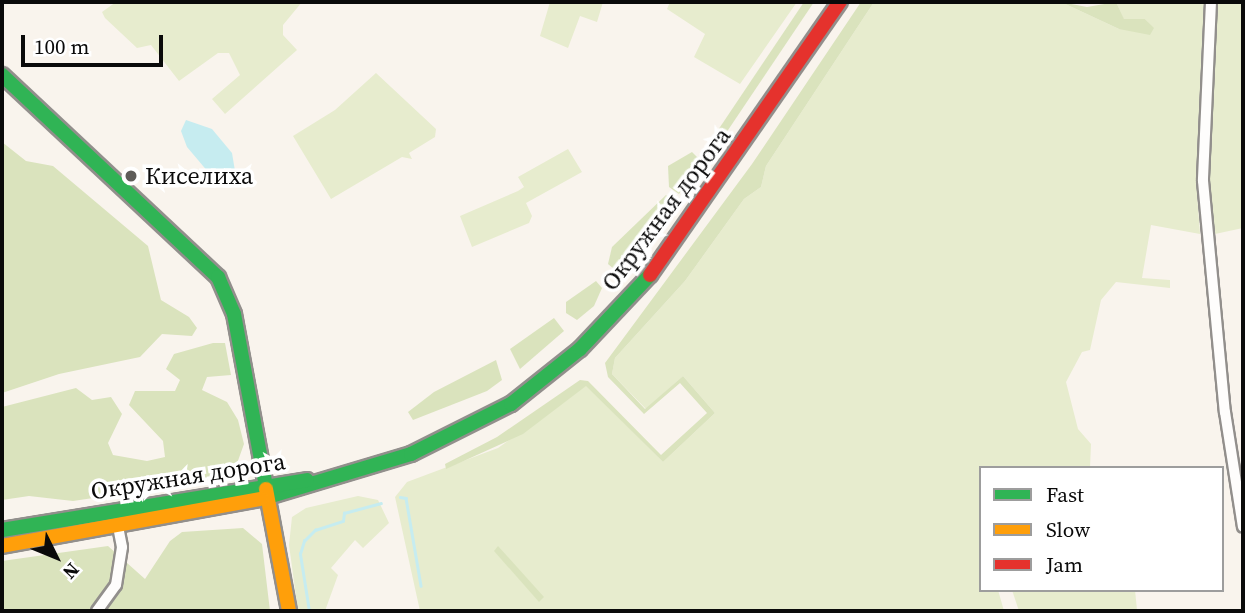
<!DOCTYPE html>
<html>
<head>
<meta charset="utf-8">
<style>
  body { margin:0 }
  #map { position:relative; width:1245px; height:613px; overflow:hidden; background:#f9f4ed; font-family:"Source Serif 4",serif }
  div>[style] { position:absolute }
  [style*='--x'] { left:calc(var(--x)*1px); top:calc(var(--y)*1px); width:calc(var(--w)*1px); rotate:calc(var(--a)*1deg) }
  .green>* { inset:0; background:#e7ecce }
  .forest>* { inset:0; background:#dae3bd }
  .water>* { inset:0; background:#c6ecf0 }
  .stream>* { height:2.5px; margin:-1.25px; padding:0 1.25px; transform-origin:1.25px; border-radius:1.25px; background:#c6ecf0 }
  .roads { filter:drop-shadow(2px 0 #928f8c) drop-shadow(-2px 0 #928f8c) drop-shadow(0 2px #928f8c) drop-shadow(0 -2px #928f8c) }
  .street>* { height:10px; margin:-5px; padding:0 5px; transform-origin:5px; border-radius:5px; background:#fefdfc }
  .fast>* { height:14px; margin:-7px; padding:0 7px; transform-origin:7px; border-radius:7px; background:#30b455 }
  .slow>* { height:14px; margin:-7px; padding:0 7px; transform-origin:7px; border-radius:7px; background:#ff9f0a }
  .jam>* { height:14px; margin:-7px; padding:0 7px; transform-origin:7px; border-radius:7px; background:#e5322d }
  .dots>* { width:19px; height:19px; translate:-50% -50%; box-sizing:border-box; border:4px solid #fff; border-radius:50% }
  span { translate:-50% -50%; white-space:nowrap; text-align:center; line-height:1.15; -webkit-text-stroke:7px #fff; paint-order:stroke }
  .poi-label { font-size:24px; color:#0a0a0a }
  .left { translate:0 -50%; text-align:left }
  .street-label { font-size:24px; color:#0a0a0a }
  .frame { position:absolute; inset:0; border:4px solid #0a0a0a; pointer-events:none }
  .legend { position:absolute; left:979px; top:466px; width:245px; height:126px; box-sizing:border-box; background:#fff; border:2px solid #9d9d9d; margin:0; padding:9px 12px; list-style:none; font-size:21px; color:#0a0a0a }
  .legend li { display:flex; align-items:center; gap:14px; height:35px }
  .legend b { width:35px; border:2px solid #9d9d9d }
  .north { position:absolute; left:21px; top:522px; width:70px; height:70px; -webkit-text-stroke:5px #fff; paint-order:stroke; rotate:133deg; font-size:19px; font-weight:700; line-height:28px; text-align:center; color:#0a0a0a }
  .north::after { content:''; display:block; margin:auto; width:24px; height:32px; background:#0a0a0a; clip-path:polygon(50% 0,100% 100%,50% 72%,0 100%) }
  .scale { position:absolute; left:21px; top:35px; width:142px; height:32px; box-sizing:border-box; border:4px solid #0a0a0a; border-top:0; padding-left:9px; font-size:21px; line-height:24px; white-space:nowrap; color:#0a0a0a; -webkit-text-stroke:5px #fff; paint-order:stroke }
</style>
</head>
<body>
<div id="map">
  <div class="green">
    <div style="clip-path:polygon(116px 2px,302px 2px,283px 25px,283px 35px,297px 50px,225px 114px,212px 99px,240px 75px,229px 53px,218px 53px,179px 81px,151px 45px,137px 48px,105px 18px,102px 12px)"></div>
    <div style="clip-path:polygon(550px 2px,603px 2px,597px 22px,580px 16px,568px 48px,540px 36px)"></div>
    <div style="clip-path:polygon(670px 2px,797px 2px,740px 84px,694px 57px,705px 34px,667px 9px)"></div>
    <div style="clip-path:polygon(874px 2px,1061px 2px,1119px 29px,1153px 28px,1145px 19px,1124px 20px,1116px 2px,1204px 2px,1196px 179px,1200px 234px,1151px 225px,1142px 278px,1170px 280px,1170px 288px,1116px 282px,1101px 300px,1090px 350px,1082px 352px,1066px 382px,1078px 429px,1091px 444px,1090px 468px,981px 468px,981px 590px,998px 590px,1004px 611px,420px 611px,395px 497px,407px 482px,498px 448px,586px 385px,663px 462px,715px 413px,683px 376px,646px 409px,612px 374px,615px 358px,685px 281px,744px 199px,761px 187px,766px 166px)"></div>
    <div style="clip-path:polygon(1217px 2px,1243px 2px,1243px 228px,1215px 234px,1208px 170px)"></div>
    <div style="clip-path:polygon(376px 73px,436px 129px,435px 137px,409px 153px,412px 159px,402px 157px,331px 199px,293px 136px,335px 110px)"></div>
    <div style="clip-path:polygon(568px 149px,582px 172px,526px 203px,532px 216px,529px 223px,472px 247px,460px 216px,518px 191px,524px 187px,518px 177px)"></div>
    <div style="clip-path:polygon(358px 496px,378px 500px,389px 523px,363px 548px,355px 540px,331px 568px,338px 575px,325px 611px,298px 611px,289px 545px,292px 517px,306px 508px)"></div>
    <div style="clip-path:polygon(1012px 590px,1135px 590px,1137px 610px,1019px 611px)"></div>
  </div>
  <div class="forest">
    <div style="clip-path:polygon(804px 2px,814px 2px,716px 148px,710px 142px)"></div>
    <div style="clip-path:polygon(861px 2px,874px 2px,766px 166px,761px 187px,744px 199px,685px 281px,615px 358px,612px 374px,645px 409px,683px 376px,715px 413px,663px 462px,586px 386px,523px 434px,446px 469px,445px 464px,497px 437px,580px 380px,588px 381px,661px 455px,707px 413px,680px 383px,644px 414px,608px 377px,605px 363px,752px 164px)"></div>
    <div style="clip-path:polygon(1061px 2px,1087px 7px,1116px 2px,1124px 19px,1145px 19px,1154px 28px,1150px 35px,1119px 29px)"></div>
    <div style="clip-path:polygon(2px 142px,26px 161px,53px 166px,148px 246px,161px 300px,189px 317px,197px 328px,192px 336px,162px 334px,140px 357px,59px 374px,2px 393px)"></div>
    <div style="clip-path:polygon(692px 152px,702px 162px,679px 194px,669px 187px,668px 166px)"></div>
    <div style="clip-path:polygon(666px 195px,676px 201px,621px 275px,608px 264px,612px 247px)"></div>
    <div style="clip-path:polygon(596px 281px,602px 288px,594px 306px,577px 320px,566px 313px,566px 302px)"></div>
    <div style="clip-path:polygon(554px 318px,564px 331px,520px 369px,510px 349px)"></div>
    <div style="clip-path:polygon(213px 343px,225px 343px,231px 375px,207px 377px,202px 390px,227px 402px,238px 420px,244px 444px,235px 469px,221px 479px,73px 501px,29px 496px,2px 500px,2px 407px,76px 388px,92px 400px,111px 397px,122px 414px,108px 443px,113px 455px,147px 461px,165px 457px,163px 441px,129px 405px,135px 391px,175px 391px,180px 380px,166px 369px,174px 354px)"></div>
    <div style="clip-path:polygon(496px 360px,502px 380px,487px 391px,413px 420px,408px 412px,434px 392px)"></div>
    <div style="clip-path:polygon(243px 528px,262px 544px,270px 611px,2px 611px,2px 561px,108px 546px,145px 579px,170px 541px,182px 532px)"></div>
    <div style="clip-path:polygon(498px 546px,544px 597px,539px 602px,494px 551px)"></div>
  </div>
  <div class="water">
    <div style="clip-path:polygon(186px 120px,212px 129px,232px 153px,237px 183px,214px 179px,187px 147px,181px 131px)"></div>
  </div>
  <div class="stream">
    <div style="--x:400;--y:497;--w:6;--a:9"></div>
    <div style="--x:406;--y:498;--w:89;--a:80.3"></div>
    <div style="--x:309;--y:611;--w:58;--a:-99"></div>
    <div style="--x:300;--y:554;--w:14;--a:-73"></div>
    <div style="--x:304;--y:541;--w:16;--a:-45"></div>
    <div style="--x:315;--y:530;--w:29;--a:-18"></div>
    <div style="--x:343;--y:521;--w:8;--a:-83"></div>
    <div style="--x:344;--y:513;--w:38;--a:-15"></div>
  </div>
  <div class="roads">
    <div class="street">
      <div style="--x:1211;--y:2;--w:179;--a:92.6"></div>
      <div style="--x:1203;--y:181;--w:232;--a:84.6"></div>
      <div style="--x:1225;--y:412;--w:116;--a:81.1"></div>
      <div style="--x:97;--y:611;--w:32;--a:-54"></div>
      <div style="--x:116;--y:585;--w:38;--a:-81"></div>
      <div style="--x:122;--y:547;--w:21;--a:-101"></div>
    </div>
    <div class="fast">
      <div style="--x:2;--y:75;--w:296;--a:43.1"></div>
      <div style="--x:218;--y:277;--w:40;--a:66.6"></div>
      <div style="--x:234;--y:314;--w:176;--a:79.5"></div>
      <div style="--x:261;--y:499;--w:157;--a:-16.7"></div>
      <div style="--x:411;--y:454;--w:112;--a:-26.6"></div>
      <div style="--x:511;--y:404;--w:88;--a:-38.6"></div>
      <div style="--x:580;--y:349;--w:102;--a:-46.6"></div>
      <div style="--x:2;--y:530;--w:309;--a:-9.3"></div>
    </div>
    <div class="slow">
      <div style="--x:266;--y:489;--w:124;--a:79.3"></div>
      <div style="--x:2;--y:546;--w:263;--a:-10.3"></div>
    </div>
    <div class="jam">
      <div style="--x:650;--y:275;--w:333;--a:-55.2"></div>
    </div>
  </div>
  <div class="dots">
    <div style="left:131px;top:176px;background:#5e5c59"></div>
  </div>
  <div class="poi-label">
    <span class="left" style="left:145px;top:176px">Киселиха</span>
  </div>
  <div class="street-label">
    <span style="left:666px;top:209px;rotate:-53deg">Окружная дорога</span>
    <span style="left:188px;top:476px;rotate:-9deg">Окружная дорога</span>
  </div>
  <div class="frame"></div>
  <ul class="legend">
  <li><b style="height:9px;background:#30b455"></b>Fast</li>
  <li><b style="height:9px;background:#ff9f0a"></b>Slow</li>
  <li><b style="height:9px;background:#e5322d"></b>Jam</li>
  </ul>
  <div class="north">N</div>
  <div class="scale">100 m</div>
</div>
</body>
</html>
